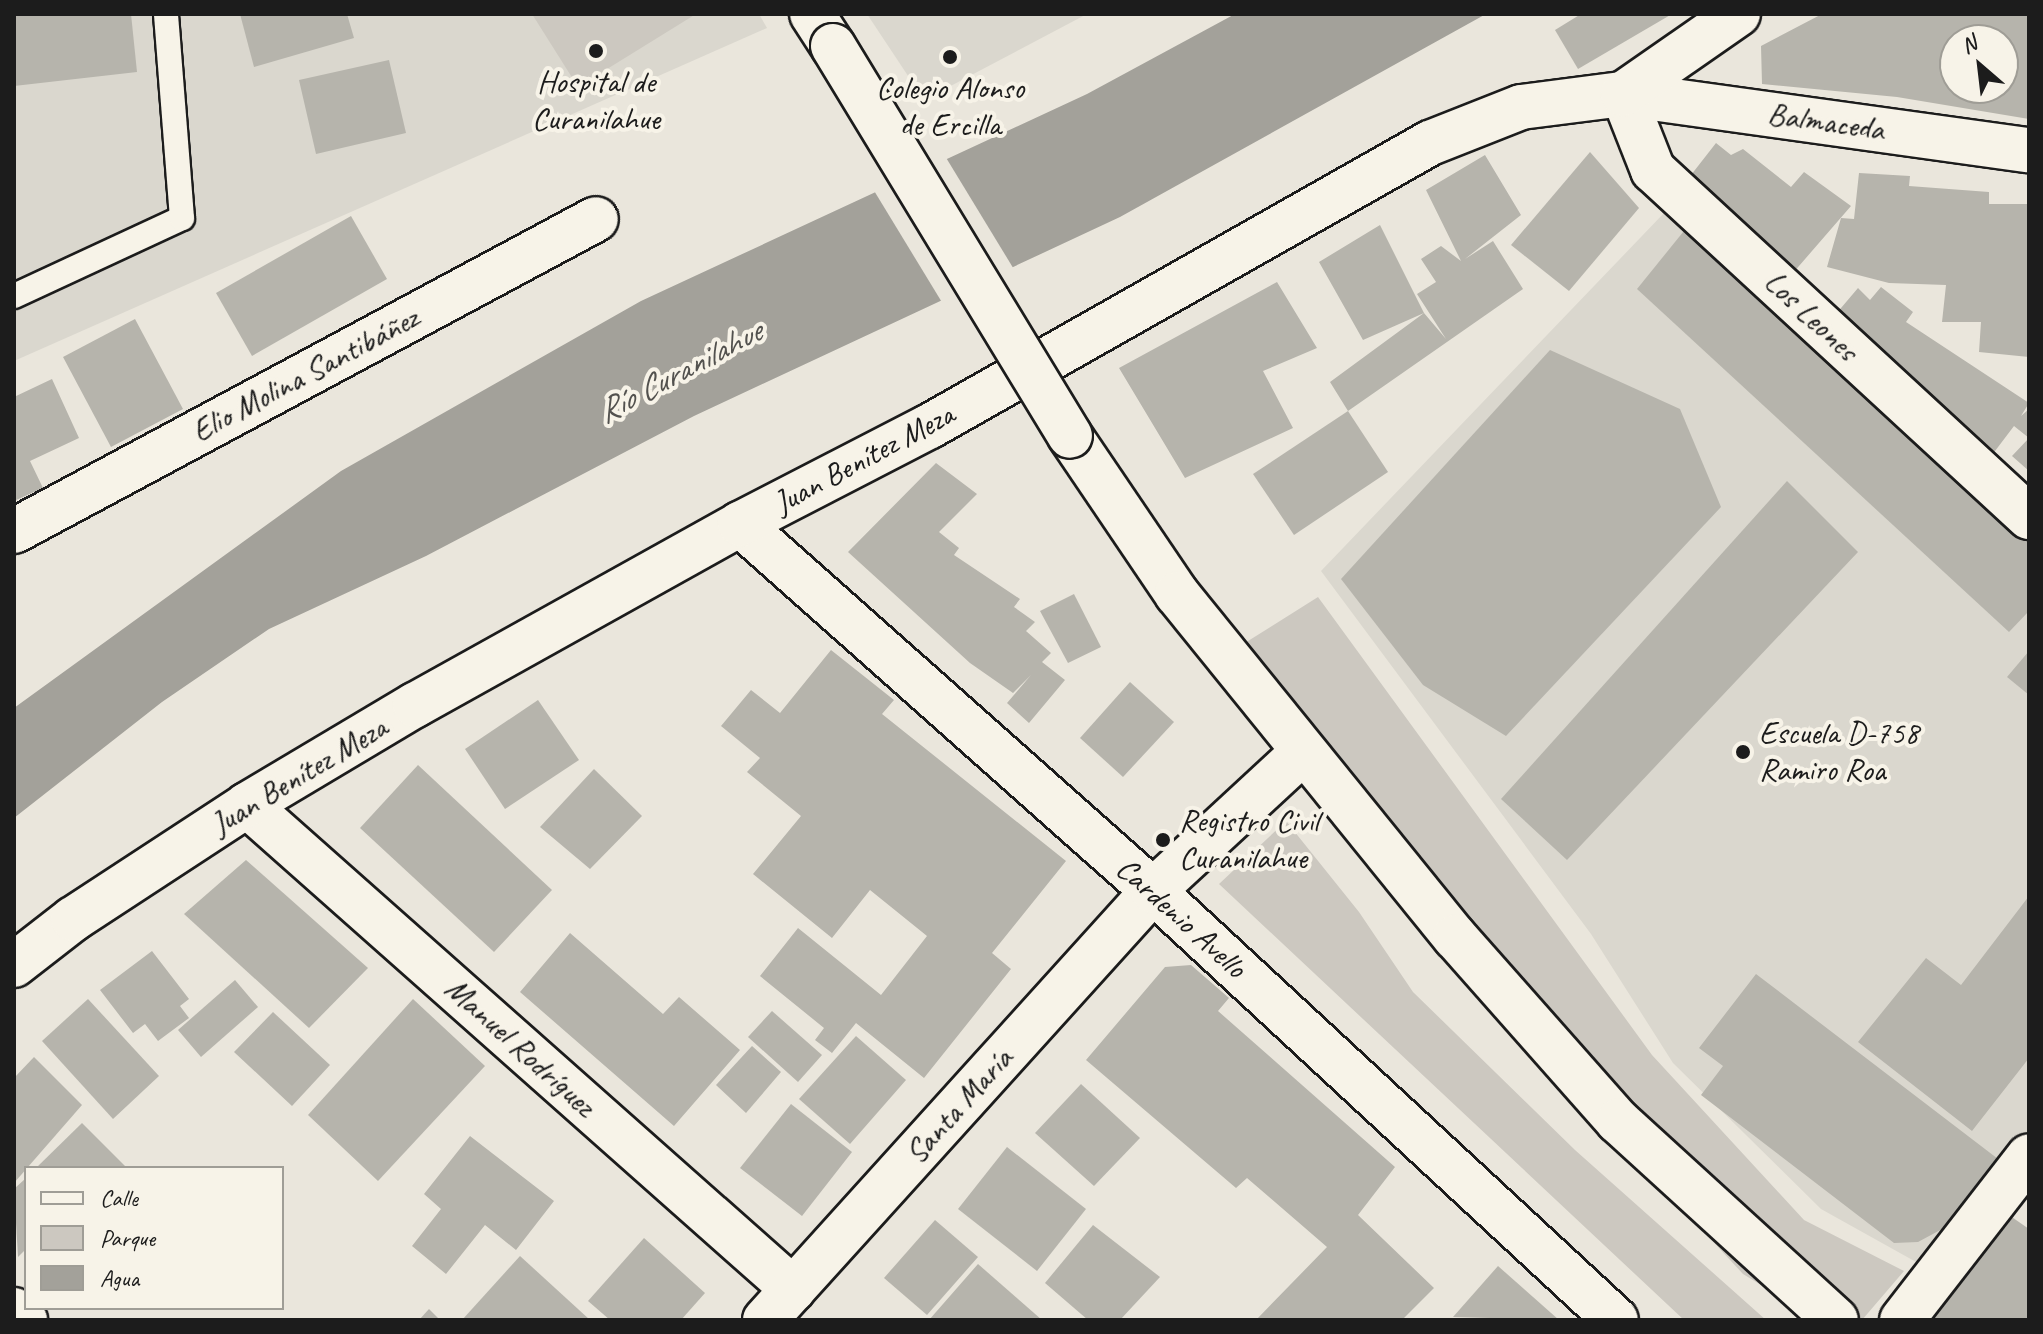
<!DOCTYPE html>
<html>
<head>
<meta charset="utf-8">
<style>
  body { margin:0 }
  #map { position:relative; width:2043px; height:1334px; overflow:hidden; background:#eae6dc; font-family:Caveat,sans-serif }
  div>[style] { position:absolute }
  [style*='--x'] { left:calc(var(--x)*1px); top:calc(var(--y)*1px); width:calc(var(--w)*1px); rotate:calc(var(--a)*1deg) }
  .built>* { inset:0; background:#dad7ce }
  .green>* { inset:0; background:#ccc8c0 }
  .water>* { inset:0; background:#a3a19a }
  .pier>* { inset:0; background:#eae6dc }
  .building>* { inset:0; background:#b6b4ac }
  .roads { filter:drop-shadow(2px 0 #1c1c1c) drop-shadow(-2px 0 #1c1c1c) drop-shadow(0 2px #1c1c1c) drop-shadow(0 -2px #1c1c1c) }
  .lane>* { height:24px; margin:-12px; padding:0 12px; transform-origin:12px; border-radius:12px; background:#f7f3e8 }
  .street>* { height:44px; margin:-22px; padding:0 22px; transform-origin:22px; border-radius:22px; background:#f7f3e8 }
  .secondary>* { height:44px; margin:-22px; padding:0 22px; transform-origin:22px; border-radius:22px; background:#f7f3e8 }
  .bridges { filter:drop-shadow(2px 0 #1c1c1c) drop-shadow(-2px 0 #1c1c1c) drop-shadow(0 2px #1c1c1c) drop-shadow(0 -2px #1c1c1c) }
  .secondary-bridge>* { height:44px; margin:-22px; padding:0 22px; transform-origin:22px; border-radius:22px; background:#f7f3e8 }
  .dots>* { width:22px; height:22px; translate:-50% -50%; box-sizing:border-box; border:4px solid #f7f3e8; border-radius:50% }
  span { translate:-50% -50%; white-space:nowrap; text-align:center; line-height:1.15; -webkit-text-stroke:8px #f7f3e8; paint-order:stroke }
  .poi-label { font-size:32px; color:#1c1c1c }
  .left { translate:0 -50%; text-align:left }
  .street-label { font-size:32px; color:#1c1c1c }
  .water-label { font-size:34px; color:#52514e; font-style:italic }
  .frame { position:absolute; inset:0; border:16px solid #1c1c1c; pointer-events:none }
  .legend { position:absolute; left:24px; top:1166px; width:260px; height:144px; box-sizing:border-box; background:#f7f3e8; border:2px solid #9f9d96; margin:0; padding:10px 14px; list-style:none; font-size:24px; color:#1c1c1c }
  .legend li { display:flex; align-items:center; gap:16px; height:40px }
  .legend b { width:40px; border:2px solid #9f9d96 }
  .north { position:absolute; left:1939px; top:24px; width:80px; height:80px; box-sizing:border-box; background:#f7f3e8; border:2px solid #9f9d96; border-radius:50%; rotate:332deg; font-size:22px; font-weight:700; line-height:32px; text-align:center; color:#1c1c1c }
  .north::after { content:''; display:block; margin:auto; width:28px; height:36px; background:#1c1c1c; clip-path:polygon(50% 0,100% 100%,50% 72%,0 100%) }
</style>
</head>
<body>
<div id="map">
  <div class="built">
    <div style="clip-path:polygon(14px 14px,759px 14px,767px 28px,14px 361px)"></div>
    <div style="clip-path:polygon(867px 14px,1087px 14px,924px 100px)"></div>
    <div style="clip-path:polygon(1664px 213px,2029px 545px,2029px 1183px,1952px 1282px,1821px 1209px,1673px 1063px,1591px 934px,1321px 571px)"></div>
  </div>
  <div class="green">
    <div style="clip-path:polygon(532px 14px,696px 14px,578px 87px)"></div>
    <div style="clip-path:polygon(1318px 597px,1652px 1055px,1804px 1220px,1904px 1271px,1862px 1320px,1819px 1320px,1743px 1274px,1624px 1145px,1240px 646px)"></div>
    <div style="clip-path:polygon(1286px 821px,1359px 912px,1413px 992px,1575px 1150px,1766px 1320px,1684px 1320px,1219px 884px)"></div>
  </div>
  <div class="water">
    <div style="clip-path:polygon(1235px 14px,1486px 14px,1120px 217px,694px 416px,426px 556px,269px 629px,162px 702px,14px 818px,14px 708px,341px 471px,641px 301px,1087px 94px)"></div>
  </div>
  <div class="pier">
    <div style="clip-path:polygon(945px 156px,1015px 271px,943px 304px,873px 189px)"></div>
  </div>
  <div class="building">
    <div style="clip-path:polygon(14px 14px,131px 14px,137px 72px,14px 86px)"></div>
    <div style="clip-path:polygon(240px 14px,347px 14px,354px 38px,254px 67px)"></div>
    <div style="clip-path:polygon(1581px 14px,1672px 14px,1578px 69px,1555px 30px)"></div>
    <div style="clip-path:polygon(evenodd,1822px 14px,2029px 14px,2029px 119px,1897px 97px,1762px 84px,1761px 46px,1822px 14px,1955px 40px,2003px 40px,2003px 88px,1955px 88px,1955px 40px)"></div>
    <div style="clip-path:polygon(389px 60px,406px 133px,316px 154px,299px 80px)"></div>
    <div style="clip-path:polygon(1716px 143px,1731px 155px,1743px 149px,1791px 187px,1804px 172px,1851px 206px,1786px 281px,1684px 184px)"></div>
    <div style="clip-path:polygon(1590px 152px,1639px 208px,1569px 291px,1511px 245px)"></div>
    <div style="clip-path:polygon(1485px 155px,1521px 215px,1465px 259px,1493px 241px,1523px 289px,1348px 411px,1330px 382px,1424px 313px,1363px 340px,1319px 262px,1380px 225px,1424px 313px,1446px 339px,1417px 294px,1436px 282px,1421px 259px,1441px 246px,1461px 261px,1426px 190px)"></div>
    <div style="clip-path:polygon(1859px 173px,1910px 176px,1909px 186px,1989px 192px,1989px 204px,2029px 204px,2029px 357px,1979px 352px,1981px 322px,1942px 322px,1946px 285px,1889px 283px,1827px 267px,1841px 218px,1854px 219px)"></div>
    <div style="clip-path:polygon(351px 216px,387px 279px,252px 356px,216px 293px)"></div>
    <div style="clip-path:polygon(1692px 221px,2029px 531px,2029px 611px,2009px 632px,1637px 289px)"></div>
    <div style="clip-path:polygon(1277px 282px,1317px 348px,1263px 371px,1293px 428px,1185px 478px,1119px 368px)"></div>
    <div style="clip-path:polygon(1881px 287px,1913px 312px,1906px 322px,2029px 403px,2021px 416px,2029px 409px,2029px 471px,2012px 456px,2029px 438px,2014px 426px,1992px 455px,1955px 427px,1959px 421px,1830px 321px,1858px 288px,1870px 300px)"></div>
    <div style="clip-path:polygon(135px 319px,183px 409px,111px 447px,63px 357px)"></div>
    <div style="clip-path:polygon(1550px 350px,1680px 409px,1721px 507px,1506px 736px,1423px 685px,1341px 579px)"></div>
    <div style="clip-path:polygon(52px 379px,79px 438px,30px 461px,43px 488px,14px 501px,14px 397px)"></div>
    <div style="clip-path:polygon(1348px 411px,1388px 472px,1294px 535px,1253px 474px)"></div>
    <div style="clip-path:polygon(936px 463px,977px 494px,939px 532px,959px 548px,954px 555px,1020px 599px,1014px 607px,1035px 622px,1026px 631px,1051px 653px,1042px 662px,1065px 680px,1029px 723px,1007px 703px,1031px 675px,1013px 693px,970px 663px,848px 552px)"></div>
    <div style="clip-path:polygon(1787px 481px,1858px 552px,1567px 860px,1501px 799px)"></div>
    <div style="clip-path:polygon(1074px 594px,1101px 647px,1068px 663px,1040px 611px)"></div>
    <div style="clip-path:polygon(831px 650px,894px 700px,882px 714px,1066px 861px,992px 953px,1011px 969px,924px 1078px,856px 1023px,832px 1053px,815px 1040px,824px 1028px,760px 976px,798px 928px,881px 995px,927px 936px,870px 890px,832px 938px,753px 874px,801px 816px,747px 772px,760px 758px,721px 726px,751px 690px,780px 713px)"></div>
    <div style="clip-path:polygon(2029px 651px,2029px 695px,2007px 677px)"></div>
    <div style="clip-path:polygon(1130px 682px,1174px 722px,1123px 777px,1080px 738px)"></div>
    <div style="clip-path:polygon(538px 700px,579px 760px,505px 809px,465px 749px)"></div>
    <div style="clip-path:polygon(418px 765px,552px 890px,494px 952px,360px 828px)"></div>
    <div style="clip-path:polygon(594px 769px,642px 816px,590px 869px,540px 827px)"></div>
    <div style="clip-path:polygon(246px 860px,368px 968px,309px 1028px,184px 914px)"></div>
    <div style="clip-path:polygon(2029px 896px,2029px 1058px,1972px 1131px,1858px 1042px,1926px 958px,1961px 985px)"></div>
    <div style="clip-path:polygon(570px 933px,663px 1014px,679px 997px,740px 1050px,674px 1126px,520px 992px)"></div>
    <div style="clip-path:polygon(152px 951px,189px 999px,180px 1006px,189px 1018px,158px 1041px,145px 1024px,133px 1033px,100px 990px)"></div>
    <div style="clip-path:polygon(1191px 965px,1229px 998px,1218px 1011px,1395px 1167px,1358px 1215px,1434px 1288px,1402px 1320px,1256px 1320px,1327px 1247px,1247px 1178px,1236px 1188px,1086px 1060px,1165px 967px)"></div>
    <div style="clip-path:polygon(1756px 974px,2002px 1162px,1957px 1221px,1918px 1242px,1894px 1243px,1701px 1095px,1723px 1066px,1699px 1048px)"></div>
    <div style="clip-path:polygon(235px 980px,258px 1007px,201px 1057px,178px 1030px)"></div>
    <div style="clip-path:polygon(88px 999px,159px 1076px,113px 1119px,42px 1041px)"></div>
    <div style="clip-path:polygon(413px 999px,485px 1066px,378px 1181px,308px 1115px)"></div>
    <div style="clip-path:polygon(772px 1011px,822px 1055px,798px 1082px,748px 1037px)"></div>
    <div style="clip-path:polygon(273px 1012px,330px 1065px,292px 1106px,234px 1052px)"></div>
    <div style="clip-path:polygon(856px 1036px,906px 1080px,850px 1144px,799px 1099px)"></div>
    <div style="clip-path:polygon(752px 1046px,781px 1072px,746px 1113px,716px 1085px)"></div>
    <div style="clip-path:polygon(34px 1057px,82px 1105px,14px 1183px,14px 1078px)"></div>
    <div style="clip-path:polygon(1081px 1084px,1140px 1138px,1094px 1186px,1035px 1133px)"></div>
    <div style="clip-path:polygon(791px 1104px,852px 1152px,802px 1216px,740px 1168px)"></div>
    <div style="clip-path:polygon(82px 1123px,127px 1168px,36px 1168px)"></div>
    <div style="clip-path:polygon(470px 1136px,554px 1201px,516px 1250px,485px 1225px,446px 1274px,412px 1246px,441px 1209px,424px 1194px)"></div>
    <div style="clip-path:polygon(1007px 1147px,1086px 1209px,1037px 1271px,958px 1209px)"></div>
    <div style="clip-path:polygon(26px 1178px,26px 1249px,18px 1257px,14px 1189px)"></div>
    <div style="clip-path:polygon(2006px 1213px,2029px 1229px,2029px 1320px,1930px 1320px)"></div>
    <div style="clip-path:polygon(935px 1220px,978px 1257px,927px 1315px,884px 1278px)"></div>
    <div style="clip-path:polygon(1093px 1225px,1160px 1277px,1120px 1320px,1088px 1320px,1045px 1283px)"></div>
    <div style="clip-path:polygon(644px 1238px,705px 1293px,681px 1320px,610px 1320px,588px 1301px)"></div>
    <div style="clip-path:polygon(520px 1256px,590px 1320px,462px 1320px)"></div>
    <div style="clip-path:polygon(978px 1264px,1042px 1320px,929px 1320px)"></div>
    <div style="clip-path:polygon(1498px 1266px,1559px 1320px,1453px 1317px)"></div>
    <div style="clip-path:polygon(429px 1309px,440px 1320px,419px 1320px)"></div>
  </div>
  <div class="roads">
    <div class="lane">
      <div style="--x:14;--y:296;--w:185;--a:-24.9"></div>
      <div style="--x:182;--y:218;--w:205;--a:-94.5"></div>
    </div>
    <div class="street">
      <div style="--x:1623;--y:94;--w:82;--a:68.5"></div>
      <div style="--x:1653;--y:170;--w:512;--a:42.7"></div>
      <div style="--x:1623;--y:94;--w:410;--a:7.9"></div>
      <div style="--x:740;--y:524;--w:553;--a:41.62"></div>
      <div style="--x:1153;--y:891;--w:631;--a:42.82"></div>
      <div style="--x:14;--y:531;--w:660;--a:-28.19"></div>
      <div style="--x:247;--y:805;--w:730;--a:41.56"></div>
      <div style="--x:14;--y:965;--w:75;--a:-37.9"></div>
      <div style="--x:73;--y:919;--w:208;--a:-33.2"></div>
      <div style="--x:247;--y:805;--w:196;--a:-30.8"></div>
      <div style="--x:415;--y:705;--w:372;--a:-29.1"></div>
      <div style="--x:740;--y:524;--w:214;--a:-27.3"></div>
      <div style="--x:930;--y:426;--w:575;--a:-29.51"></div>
      <div style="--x:1430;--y:143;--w:98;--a:-21.6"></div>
      <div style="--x:1521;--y:107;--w:103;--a:-7.3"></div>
      <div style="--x:1623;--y:94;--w:140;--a:-34.8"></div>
      <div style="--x:14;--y:1310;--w:15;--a:42"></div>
      <div style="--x:765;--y:1320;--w:578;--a:-47.87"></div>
      <div style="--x:1153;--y:891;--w:203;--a:-42.8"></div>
      <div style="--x:1902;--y:1320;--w:207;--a:-52.2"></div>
    </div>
    <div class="secondary">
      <div style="--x:812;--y:14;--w:38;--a:57"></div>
      <div style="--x:1070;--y:436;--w:191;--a:55.9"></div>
      <div style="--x:1177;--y:594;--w:442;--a:51"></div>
      <div style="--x:1455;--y:937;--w:246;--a:48.5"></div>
      <div style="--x:1618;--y:1121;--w:295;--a:42.4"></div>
    </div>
  </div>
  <div class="bridges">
    <div class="secondary-bridge">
      <div style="--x:833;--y:46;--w:456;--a:58.7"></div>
    </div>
  </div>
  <div class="dots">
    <div style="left:596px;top:51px;background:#1c1c1c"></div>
    <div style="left:950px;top:57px;background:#1c1c1c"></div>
    <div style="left:1743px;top:752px;background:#1c1c1c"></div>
    <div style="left:1163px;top:840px;background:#1c1c1c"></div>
  </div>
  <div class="poi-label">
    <span style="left:596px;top:101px">Hospital de<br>Curanilahue</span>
    <span style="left:950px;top:107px">Colegio Alonso<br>de Ercilla</span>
    <span class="left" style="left:1759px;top:752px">Escuela D-758<br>Ramiro Roa</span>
    <span class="left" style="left:1179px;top:840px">Registro Civil<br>Curanilahue</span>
  </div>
  <div class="street-label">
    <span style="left:1826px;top:122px;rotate:8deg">Balmaceda</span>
    <span style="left:1811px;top:316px;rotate:43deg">Los Leones</span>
    <span style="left:305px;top:375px;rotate:-28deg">Elio Molina Santibáñez</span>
    <span style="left:864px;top:459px;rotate:-28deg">Juan Benítez Meza</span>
    <span style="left:299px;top:776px;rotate:-31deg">Juan Benítez Meza</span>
    <span style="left:1181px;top:918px;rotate:42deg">Cardenio Avello</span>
    <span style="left:520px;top:1047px;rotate:42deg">Manuel Rodríguez</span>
    <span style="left:959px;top:1106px;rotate:-48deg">Santa María</span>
  </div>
  <div class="water-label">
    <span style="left:679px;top:371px;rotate:-28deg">Río Curanilahue</span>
  </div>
  <div class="frame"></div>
  <ul class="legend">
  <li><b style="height:10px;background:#f7f3e8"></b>Calle</li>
  <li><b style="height:22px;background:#ccc8c0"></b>Parque</li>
  <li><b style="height:22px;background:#a3a19a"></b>Agua</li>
  </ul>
  <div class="north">N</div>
</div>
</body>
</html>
